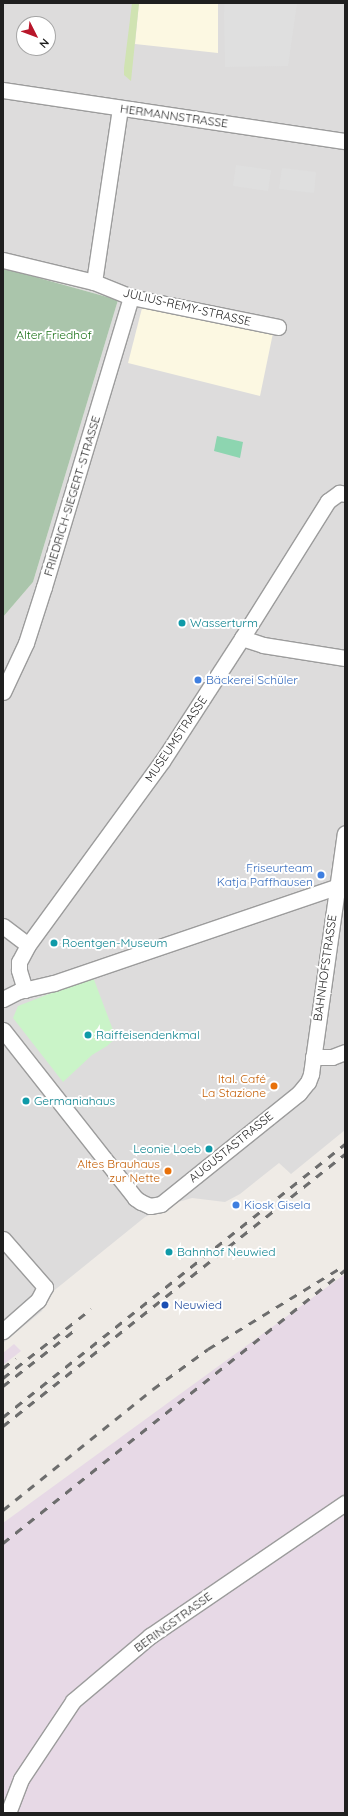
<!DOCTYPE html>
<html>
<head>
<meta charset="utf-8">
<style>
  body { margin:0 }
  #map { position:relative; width:348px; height:1816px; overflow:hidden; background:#efebe6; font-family:Quicksand,sans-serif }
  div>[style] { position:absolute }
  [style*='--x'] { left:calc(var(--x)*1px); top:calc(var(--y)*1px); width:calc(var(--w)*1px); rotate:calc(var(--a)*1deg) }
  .residential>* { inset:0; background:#dddcdc }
  .industrial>* { inset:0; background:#e7d9e6 }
  .education>* { inset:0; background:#fcf8e2 }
  .grass>* { inset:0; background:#d0e3b2 }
  .cemetery>* { inset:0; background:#aac5ab }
  .park>* { inset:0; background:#caf4c8 }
  .pitch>* { inset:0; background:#8dd5b0 }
  .parking>* { inset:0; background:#dfdfdf }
  .roads { filter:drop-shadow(1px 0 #9c9c9c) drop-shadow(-1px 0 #9c9c9c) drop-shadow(0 1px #9c9c9c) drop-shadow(0 -1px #9c9c9c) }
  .minor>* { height:15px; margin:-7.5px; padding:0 7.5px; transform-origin:7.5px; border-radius:7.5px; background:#fff }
  .rail>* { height:3px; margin-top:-1.5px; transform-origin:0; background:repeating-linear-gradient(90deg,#6d6d6d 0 8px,transparent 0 16px) }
  .dots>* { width:11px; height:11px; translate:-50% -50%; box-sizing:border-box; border:2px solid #fff; border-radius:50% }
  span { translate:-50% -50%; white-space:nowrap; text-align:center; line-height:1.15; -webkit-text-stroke:4px #fff; paint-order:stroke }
  .street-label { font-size:12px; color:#1f1f1f }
  .park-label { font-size:12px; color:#1c7218 }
  .culture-label { font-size:12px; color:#0d838f }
  .left { translate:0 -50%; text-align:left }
  .right { translate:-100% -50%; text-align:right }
  .shop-label { font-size:12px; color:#366cbe }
  .food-label { font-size:12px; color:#c56008 }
  .transit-label { font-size:12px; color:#164399 }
  .frame { position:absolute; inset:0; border:4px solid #1f1f1f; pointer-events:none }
  .north { position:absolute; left:16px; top:16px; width:40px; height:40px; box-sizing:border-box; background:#fff; border:1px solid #a5a5a5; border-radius:50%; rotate:132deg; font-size:11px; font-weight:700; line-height:16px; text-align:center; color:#1f1f1f }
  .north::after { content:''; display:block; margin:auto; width:14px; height:18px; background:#b8162a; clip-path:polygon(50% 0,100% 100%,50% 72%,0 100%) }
</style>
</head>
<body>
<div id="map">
  <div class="residential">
    <div style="clip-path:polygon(evenodd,3px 3px,345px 3px,345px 1130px,291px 1174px,279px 1163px,240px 1194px,225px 1202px,192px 1198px,178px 1202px,145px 1217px,51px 1293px,42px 1311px,3px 1343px,3px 617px,33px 582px,118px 300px,3px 268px,3px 3px,24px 24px,48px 24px,48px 48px,24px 48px,24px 24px)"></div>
  </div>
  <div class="industrial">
    <div style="clip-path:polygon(345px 1274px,345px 1813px,3px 1813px,3px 1523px)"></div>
    <div style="clip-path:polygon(14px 1344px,21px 1351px,3px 1365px,3px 1353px)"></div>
  </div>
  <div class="education">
    <div style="clip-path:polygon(139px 3px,218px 3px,218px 53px,135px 44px)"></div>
    <div style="clip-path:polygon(142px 308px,273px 333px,260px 396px,128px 363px)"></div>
  </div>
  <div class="grass">
    <div style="clip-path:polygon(132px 3px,139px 3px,131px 81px,124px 75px,124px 68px)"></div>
  </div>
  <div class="cemetery">
    <div style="clip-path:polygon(3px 268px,118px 300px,33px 582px,3px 617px)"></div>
  </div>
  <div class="park">
    <div style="clip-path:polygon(93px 977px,116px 1038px,107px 1046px,92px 1055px,63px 1082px,13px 1018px,18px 1006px)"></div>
  </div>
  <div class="pitch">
    <div style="clip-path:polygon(217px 436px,243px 442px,240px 458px,214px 451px)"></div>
  </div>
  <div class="parking">
    <div style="clip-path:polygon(224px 3px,297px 3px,288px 66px,225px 67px)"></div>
    <div style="clip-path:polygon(236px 165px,271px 170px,268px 191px,233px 186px)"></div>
    <div style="clip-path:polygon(282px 168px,316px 172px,314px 193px,279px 189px)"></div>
  </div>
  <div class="roads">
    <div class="minor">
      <div style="--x:3;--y:90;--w:346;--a:8.5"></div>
      <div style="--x:3;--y:260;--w:94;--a:13.6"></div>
      <div style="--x:94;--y:282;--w:40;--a:22"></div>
      <div style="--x:131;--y:297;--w:150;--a:11.5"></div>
      <div style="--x:94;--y:282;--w:176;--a:-81.5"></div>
      <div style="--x:242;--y:638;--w:22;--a:18"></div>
      <div style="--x:263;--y:645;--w:83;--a:9"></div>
      <div style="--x:3;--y:692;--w:54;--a:-64.9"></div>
      <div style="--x:26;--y:643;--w:59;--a:-72.2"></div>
      <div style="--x:44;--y:587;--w:303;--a:-73.3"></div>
      <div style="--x:3;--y:926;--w:31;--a:37"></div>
      <div style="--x:25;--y:990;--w:21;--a:-107"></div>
      <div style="--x:19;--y:970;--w:8;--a:-90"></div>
      <div style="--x:19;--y:962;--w:19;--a:-62"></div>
      <div style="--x:28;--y:945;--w:229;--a:-53.9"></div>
      <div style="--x:163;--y:760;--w:145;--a:-57.1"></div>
      <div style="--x:242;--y:638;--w:162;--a:-57.9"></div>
      <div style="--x:328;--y:501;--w:14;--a:-36"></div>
      <div style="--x:339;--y:493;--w:6;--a:9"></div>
      <div style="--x:3;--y:999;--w:18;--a:-27"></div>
      <div style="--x:19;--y:991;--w:36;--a:-13"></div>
      <div style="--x:54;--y:983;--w:306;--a:-18.8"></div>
      <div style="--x:3;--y:1030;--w:214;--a:51.8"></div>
      <div style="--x:135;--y:1198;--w:7;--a:34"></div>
      <div style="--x:141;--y:1202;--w:10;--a:24"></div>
      <div style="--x:150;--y:1206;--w:11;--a:-10"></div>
      <div style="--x:161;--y:1204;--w:177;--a:-38.8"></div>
      <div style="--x:299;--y:1093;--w:14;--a:-51"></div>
      <div style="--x:308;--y:1082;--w:9;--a:-69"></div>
      <div style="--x:311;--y:1074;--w:243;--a:-82"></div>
      <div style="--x:313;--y:1057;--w:19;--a:0"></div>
      <div style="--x:332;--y:1057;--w:14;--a:-21"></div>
      <div style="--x:3;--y:1239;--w:64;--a:48.8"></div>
      <div style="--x:45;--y:1287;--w:15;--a:118"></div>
      <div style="--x:38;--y:1300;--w:47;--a:138.5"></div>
      <div style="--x:8;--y:1813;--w:36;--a:-69"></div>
      <div style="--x:21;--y:1779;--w:94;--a:-56.3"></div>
      <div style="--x:73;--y:1701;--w:101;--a:-40.2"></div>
      <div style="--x:150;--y:1636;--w:236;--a:-34.3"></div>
    </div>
  </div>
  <div class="rail">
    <div style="--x:3;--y:1368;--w:16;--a:-38"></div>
    <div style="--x:3;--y:1378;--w:112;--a:-38.1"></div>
    <div style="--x:3;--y:1386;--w:93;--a:-38"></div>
    <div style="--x:3;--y:1417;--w:438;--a:-38.6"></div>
    <div style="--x:3;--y:1426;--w:437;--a:-38.5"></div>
    <div style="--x:3;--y:1510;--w:193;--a:-38.9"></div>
    <div style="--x:153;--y:1389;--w:68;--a:-36"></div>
    <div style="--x:208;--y:1349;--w:155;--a:-31.5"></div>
    <div style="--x:3;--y:1543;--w:438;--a:-38.6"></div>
  </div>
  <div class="dots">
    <div style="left:182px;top:623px;background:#0f9aa8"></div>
    <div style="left:198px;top:680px;background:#3f7fe0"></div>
    <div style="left:321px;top:875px;background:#3f7fe0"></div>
    <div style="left:54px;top:943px;background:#0f9aa8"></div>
    <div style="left:88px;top:1035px;background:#0f9aa8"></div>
    <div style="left:274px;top:1086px;background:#e8710a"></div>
    <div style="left:26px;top:1101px;background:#0f9aa8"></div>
    <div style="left:209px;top:1149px;background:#0f9aa8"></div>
    <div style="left:168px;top:1171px;background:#e8710a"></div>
    <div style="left:236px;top:1205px;background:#3f7fe0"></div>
    <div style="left:169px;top:1252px;background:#0f9aa8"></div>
    <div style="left:165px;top:1305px;background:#1a4fb4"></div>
  </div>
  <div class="street-label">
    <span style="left:174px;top:116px;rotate:8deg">HERMANNSTRASSE</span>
    <span style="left:187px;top:307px;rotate:13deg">JULIUS-REMY-STRASSE</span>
    <span style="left:72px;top:496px;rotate:-73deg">FRIEDRICH-SIEGERT-STRASSE</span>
    <span style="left:176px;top:739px;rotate:-56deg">MUSEUMSTRASSE</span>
    <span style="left:325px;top:968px;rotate:-82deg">BAHNHOFSTRASSE</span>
    <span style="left:231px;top:1147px;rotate:-39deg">AUGUSTASTRASSE</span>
    <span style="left:173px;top:1622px;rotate:-36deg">BERINGSTRASSE</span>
  </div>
  <div class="park-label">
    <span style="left:54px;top:335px">Alter Friedhof</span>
  </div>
  <div class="culture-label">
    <span class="left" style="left:190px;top:623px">Wasserturm</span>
    <span class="left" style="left:62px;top:943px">Roentgen-Museum</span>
    <span class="left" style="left:96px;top:1035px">Raiffeisendenkmal</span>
    <span class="left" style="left:34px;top:1101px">Germaniahaus</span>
    <span class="right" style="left:201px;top:1149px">Leonie Loeb</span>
    <span class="left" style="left:177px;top:1252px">Bahnhof Neuwied</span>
  </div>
  <div class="shop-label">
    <span class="left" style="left:206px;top:680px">Bäckerei Schüler</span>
    <span class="right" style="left:313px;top:875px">Friseurteam<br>Katja Paffhausen</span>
    <span class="left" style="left:244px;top:1205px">Kiosk Gisela</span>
  </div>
  <div class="food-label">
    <span class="right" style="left:266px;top:1086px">Ital. Café<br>La Stazione</span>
    <span class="right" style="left:160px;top:1171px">Altes Brauhaus<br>zur Nette</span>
  </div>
  <div class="transit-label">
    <span class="left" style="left:174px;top:1305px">Neuwied</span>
  </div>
  <div class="frame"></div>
  <div class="north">N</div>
</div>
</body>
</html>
